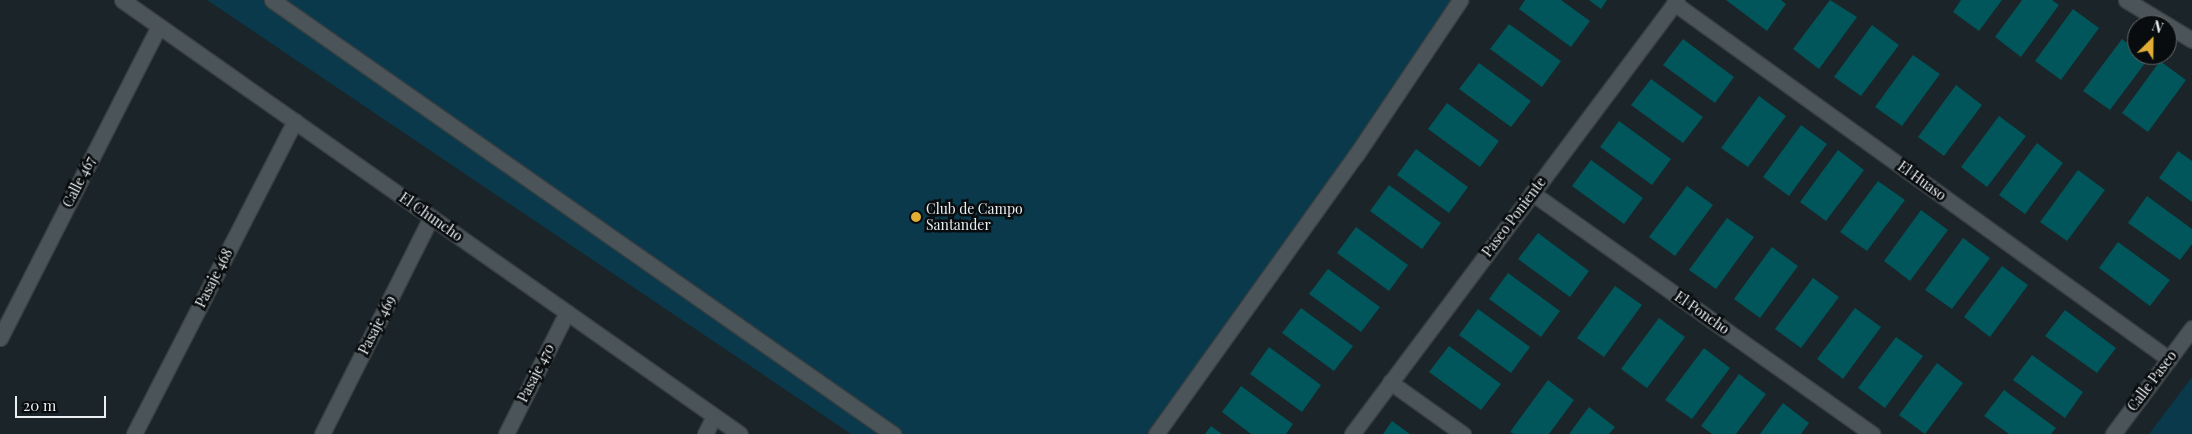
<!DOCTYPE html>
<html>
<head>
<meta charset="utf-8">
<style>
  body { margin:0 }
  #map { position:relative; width:2192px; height:434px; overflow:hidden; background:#1b2428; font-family:"Playfair Display",serif }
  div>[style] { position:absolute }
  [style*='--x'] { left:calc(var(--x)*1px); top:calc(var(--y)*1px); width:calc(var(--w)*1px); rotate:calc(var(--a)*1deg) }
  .green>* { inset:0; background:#09394a }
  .building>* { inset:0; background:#00565a }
  .roads { filter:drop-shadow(1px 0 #383f42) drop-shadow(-1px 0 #383f42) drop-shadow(0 1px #383f42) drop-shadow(0 -1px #383f42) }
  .service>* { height:15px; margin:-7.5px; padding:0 7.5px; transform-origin:7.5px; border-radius:7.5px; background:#4b5459 }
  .minor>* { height:15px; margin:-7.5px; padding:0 7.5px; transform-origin:7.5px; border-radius:7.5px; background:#4b5459 }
  .dots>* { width:14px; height:14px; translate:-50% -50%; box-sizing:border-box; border:2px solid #090c0e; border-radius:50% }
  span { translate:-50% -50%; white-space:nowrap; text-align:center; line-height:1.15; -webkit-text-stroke:5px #090c0e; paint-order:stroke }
  .street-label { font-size:14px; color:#eaeff2 }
  .poi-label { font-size:14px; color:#eaeff2 }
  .left { translate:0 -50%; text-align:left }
  .north { position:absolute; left:2127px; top:15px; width:50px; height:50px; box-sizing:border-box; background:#090c0e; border:1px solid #636769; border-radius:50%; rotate:23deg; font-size:14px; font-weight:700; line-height:20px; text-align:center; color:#eaeff2 }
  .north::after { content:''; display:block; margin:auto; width:18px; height:22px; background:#e2ae34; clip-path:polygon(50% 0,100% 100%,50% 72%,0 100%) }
  .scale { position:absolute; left:15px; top:396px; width:91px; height:22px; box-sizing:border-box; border:2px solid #eaeff2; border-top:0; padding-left:6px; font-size:15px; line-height:18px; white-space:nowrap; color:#eaeff2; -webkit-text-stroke:4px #090c0e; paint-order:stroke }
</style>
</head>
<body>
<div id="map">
  <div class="green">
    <div style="clip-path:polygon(207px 0,1454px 0,1152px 434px,851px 434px)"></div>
    <div style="clip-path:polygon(2192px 377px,2192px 434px,2149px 434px)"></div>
  </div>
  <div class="building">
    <div style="clip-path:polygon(1525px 0,1561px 0,1590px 21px,1571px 47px,1519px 9px)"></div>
    <div style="clip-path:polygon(1589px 0,1607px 0,1601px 9px)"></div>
    <div style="clip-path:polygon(1726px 0,1781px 0,1786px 4px,1767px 31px)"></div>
    <div style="clip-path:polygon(1830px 0,1857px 17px,1819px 69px,1793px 49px)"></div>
    <div style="clip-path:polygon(1961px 0,2002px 0,1979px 31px,1953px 12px)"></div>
    <div style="clip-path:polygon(2022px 0,2052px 0,2059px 5px,2021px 57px,1995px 37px)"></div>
    <div style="clip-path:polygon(2073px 9px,2099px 28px,2061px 80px,2035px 61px)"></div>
    <div style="clip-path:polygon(1509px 24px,1561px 61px,1542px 87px,1490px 49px)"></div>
    <div style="clip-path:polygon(1872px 25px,1899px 45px,1861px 96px,1834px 77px)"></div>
    <div style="clip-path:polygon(1683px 39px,1734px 77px,1715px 103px,1663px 65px)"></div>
    <div style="clip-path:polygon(2122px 39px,2137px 51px,2137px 55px,2148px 59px,2110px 110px,2083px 91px)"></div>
    <div style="clip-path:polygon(1913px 55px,1940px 74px,1902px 126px,1875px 107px)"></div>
    <div style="clip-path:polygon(2160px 61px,2186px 80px,2148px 132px,2122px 113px)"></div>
    <div style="clip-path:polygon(1479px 63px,1531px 101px,1511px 127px,1459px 89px)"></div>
    <div style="clip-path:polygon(1651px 79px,1703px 117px,1683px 143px,1631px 105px)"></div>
    <div style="clip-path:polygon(1956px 85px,1982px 105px,1944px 156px,1918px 137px)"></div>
    <div style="clip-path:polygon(1759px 96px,1786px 116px,1748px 167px,1721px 148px)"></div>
    <div style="clip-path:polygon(1447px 103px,1499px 141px,1480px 167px,1428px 129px)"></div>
    <div style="clip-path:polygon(1999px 116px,2026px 136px,1987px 187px,1961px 167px)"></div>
    <div style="clip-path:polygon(1619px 121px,1671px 159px,1652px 185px,1600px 147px)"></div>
    <div style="clip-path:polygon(1801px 125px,1827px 144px,1789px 196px,1763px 177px)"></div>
    <div style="clip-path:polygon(2037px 143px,2063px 163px,2025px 214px,1999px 195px)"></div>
    <div style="clip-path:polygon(1416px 149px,1468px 187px,1449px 213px,1397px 175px)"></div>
    <div style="clip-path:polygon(1838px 150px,1864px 170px,1826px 221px,1800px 202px)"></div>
    <div style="clip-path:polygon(2178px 151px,2192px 161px,2192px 202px,2159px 178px)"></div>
    <div style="clip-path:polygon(1591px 160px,1643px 198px,1624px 224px,1572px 186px)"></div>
    <div style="clip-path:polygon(2078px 170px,2105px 190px,2067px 241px,2040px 222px)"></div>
    <div style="clip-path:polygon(1878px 181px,1905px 200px,1867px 251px,1840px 232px)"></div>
    <div style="clip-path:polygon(1389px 185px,1441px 223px,1422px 249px,1370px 211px)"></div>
    <div style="clip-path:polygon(1687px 186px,1713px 205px,1675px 256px,1649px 237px)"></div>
    <div style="clip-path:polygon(2147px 196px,2192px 229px,2192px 244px,2180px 260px,2128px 223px)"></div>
    <div style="clip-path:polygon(1921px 210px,1948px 230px,1910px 281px,1884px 261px)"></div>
    <div style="clip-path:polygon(1727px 218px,1754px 237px,1716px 289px,1689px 270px)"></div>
    <div style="clip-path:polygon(1356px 227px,1408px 265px,1389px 291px,1337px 253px)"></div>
    <div style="clip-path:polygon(1538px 233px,1589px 271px,1570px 297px,1518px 259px)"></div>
    <div style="clip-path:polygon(1963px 238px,1990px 258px,1952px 309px,1925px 290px)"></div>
    <div style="clip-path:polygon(2118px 242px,2170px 280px,2150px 306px,2099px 268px)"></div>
    <div style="clip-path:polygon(1772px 247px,1798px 266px,1760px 318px,1734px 299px)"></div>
    <div style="clip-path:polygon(2002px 266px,2028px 285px,1990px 337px,1964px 317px)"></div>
    <div style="clip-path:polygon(1328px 269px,1380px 307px,1361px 332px,1309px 294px)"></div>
    <div style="clip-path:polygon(1508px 273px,1560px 311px,1541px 337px,1489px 299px)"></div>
    <div style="clip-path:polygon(1813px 278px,1839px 297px,1801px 348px,1775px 329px)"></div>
    <div style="clip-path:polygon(1615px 286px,1642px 305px,1604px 357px,1577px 338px)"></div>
    <div style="clip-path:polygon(1301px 308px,1353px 346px,1334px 371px,1282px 333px)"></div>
    <div style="clip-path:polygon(1855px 308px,1881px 327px,1843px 379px,1817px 359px)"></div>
    <div style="clip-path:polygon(1478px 309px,1530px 347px,1511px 373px,1459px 335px)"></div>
    <div style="clip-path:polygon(2065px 310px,2116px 348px,2097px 373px,2045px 336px)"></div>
    <div style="clip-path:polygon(1659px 318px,1685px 337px,1647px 388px,1621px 369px)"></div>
    <div style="clip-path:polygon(1896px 337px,1923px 356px,1885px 408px,1858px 388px)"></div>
    <div style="clip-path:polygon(1449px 346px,1501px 384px,1481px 410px,1429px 372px)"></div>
    <div style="clip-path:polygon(1269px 347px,1321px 385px,1302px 412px,1250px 374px)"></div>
    <div style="clip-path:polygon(1704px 348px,1730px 368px,1692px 419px,1665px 400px)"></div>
    <div style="clip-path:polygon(2032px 355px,2083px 392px,2065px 418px,2013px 380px)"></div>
    <div style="clip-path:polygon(1937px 363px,1963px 383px,1925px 434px,1899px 415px)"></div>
    <div style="clip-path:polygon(1739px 374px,1766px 394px,1736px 434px,1712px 434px,1701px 426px)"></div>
    <div style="clip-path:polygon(1548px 380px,1574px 400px,1549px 434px,1514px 434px,1510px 432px)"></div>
    <div style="clip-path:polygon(1241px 386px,1293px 424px,1286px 434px,1251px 434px,1222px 412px)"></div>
    <div style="clip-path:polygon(2004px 390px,2056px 428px,2051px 434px,2009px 434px,1984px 416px)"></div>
    <div style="clip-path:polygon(1783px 403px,1809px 423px,1801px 434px,1760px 434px)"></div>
    <div style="clip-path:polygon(1589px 407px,1615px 427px,1609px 434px,1569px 434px)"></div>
    <div style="clip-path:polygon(1392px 421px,1410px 434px,1383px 434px)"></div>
    <div style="clip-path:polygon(1211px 426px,1222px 434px,1205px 434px)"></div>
  </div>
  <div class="roads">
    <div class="service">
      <div style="--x:272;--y:0;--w:758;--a:34.95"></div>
      <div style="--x:1156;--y:434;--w:343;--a:-54.4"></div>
      <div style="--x:1356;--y:155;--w:187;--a:-56.1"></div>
    </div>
    <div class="minor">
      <div style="--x:122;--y:0;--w:755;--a:35.08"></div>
      <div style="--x:2126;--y:0;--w:77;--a:31.2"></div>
      <div style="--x:1674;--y:3;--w:610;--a:35.72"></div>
      <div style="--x:1532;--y:193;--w:417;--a:35.3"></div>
      <div style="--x:0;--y:338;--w:350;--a:-63"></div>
      <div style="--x:1390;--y:382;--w:90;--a:35.5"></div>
      <div style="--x:134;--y:434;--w:352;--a:-62.8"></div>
      <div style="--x:322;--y:434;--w:243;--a:-63.3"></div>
      <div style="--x:506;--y:434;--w:136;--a:-63.4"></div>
      <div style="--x:705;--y:434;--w:20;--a:-63"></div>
      <div style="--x:1352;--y:434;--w:542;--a:-53.17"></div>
      <div style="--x:2113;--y:434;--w:132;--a:-53.3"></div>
    </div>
  </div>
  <div class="dots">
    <div style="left:916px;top:217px;background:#e2ae34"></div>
  </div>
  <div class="street-label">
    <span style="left:1922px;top:181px;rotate:36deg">El Huaso</span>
    <span style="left:79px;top:182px;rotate:-63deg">Calle 467</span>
    <span style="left:431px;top:217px;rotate:35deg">El Chuncho</span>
    <span style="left:1514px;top:217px;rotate:-53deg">Paseo Poniente</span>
    <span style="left:214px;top:278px;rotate:-63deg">Pasaje 468</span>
    <span style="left:1702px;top:313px;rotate:35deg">El Poncho</span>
    <span style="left:377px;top:325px;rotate:-63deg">Pasaje 469</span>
    <span style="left:536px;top:373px;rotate:-63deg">Pasaje 470</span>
    <span style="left:2152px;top:381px;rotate:-53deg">Calle Paseo</span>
  </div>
  <div class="poi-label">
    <span class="left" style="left:926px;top:217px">Club de Campo<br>Santander</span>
  </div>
  <div class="north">N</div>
  <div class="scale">20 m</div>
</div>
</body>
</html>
